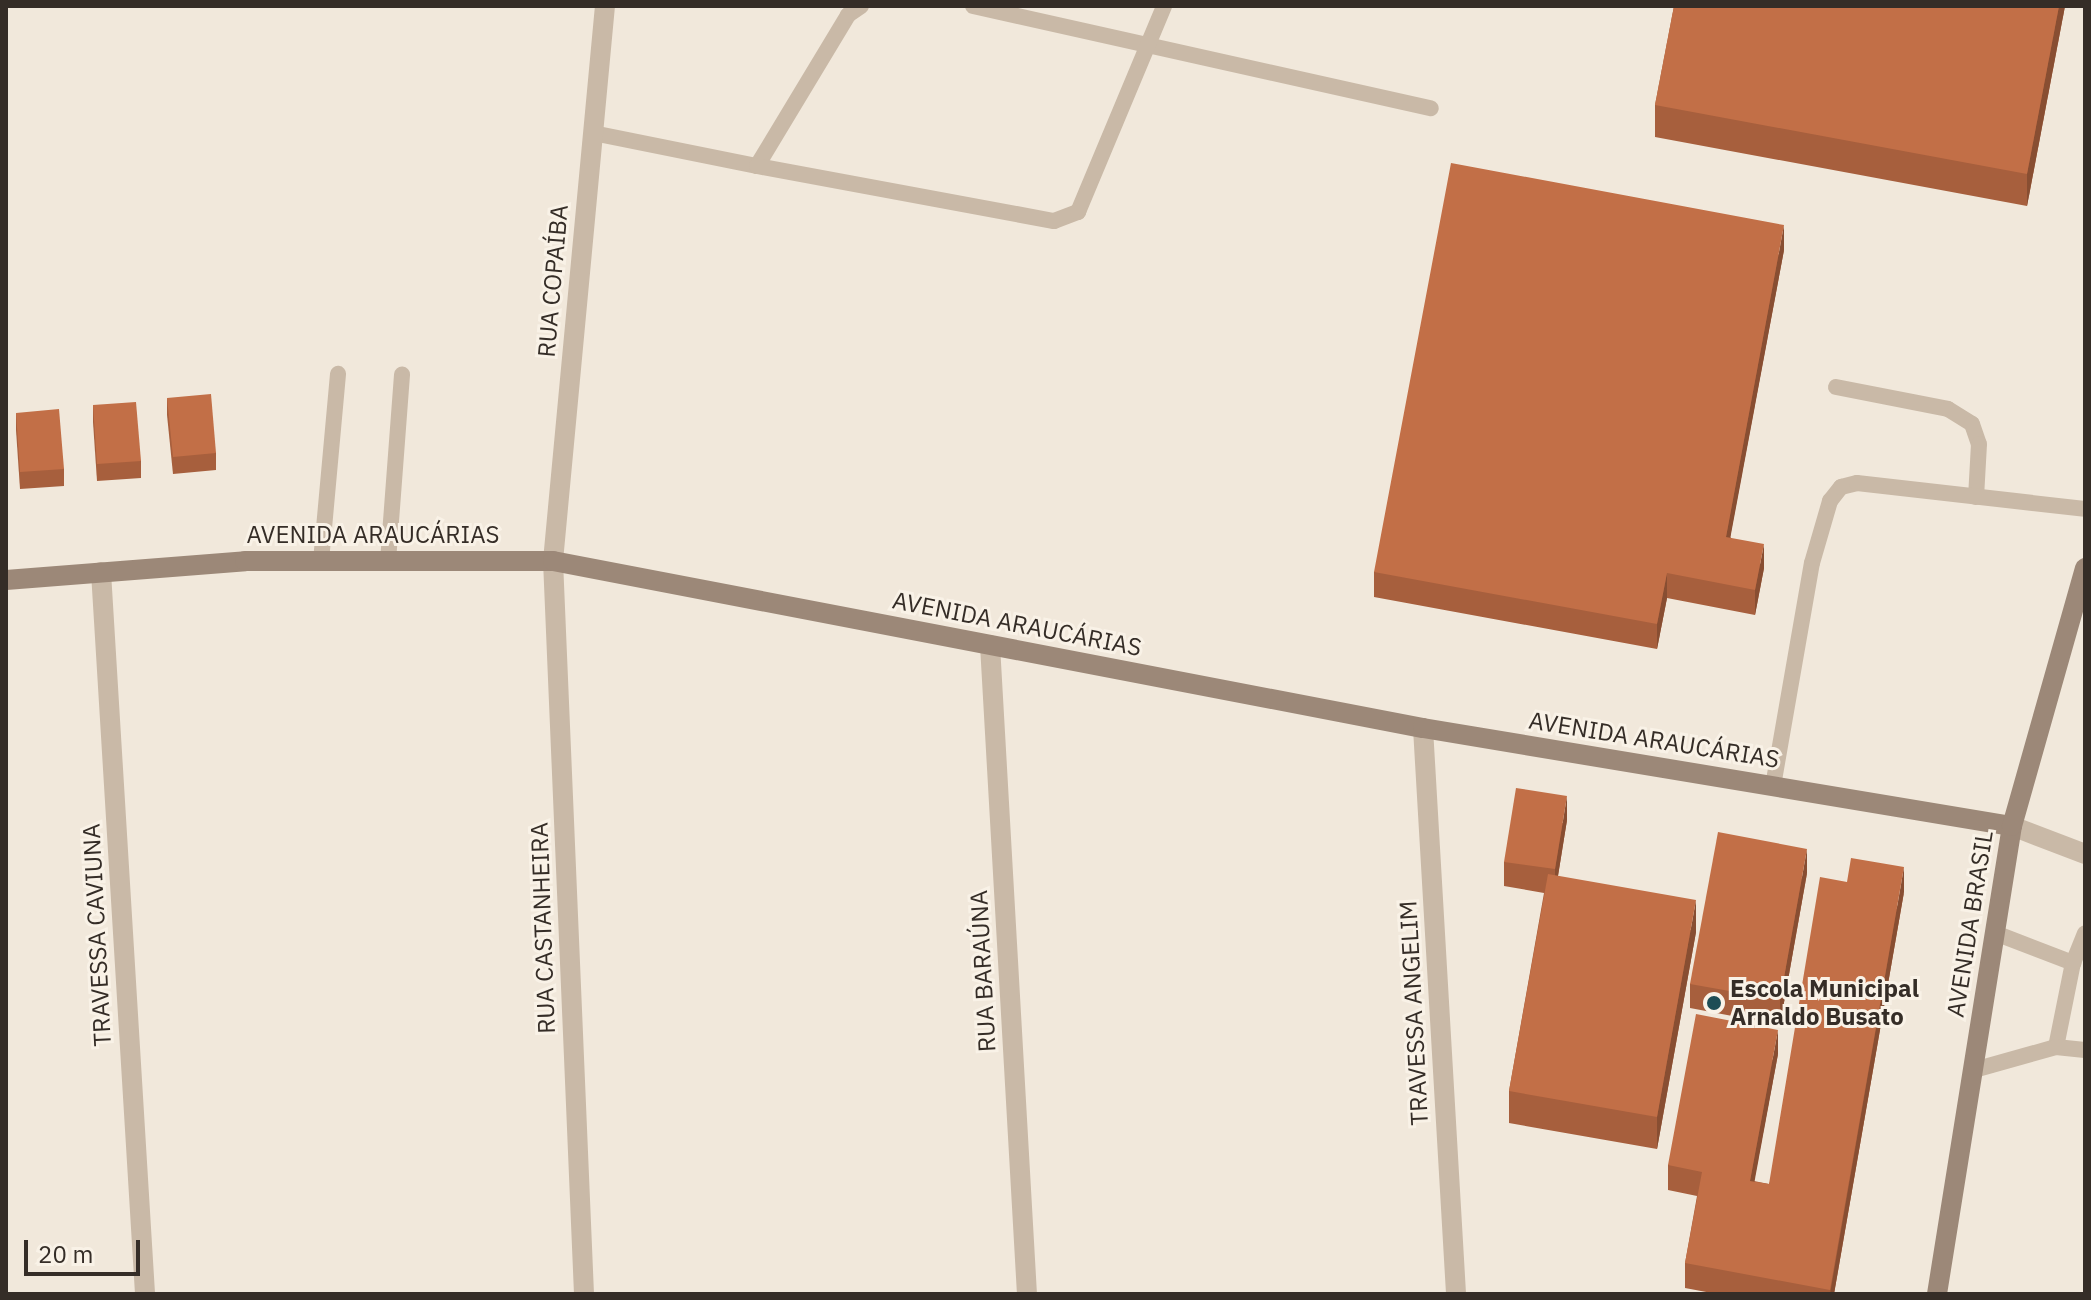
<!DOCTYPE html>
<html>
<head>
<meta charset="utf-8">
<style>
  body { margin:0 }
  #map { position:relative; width:2091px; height:1300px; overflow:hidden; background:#f1e8db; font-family:"IBM Plex Sans",sans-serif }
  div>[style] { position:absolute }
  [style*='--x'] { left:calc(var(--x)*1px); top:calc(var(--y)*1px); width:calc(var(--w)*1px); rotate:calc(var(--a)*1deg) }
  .lane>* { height:16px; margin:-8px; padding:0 8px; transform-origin:8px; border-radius:8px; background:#c9b9a7 }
  .street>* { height:20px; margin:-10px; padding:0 10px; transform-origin:10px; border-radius:10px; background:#c9b9a7 }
  .secondary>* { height:20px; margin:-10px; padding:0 10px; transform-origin:10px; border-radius:10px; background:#9c8878 }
  .wall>* { inset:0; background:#a75f3d }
  .shaded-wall>* { inset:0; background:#884e32 }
  .building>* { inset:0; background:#c26f47 }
  .dots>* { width:22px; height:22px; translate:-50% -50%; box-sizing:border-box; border:4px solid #f9f2e7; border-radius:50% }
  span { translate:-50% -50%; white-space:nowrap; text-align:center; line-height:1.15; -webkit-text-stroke:6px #f9f2e7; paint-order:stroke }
  .street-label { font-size:24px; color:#352d27 }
  .poi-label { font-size:24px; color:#352d27; font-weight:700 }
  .left { translate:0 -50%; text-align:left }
  .frame { position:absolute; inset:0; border:8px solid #352d27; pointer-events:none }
  .scale { position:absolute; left:24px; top:1240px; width:116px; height:36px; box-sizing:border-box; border:4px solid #352d27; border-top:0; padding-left:10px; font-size:24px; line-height:28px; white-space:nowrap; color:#352d27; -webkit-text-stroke:6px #f9f2e7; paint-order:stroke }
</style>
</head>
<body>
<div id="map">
  <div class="lane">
    <div style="--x:973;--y:6;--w:469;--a:12.6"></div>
    <div style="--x:593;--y:133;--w:167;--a:11.4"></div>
    <div style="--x:757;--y:166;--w:176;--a:-58.9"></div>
    <div style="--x:848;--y:15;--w:16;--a:-35"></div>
    <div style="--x:757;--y:166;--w:302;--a:10.5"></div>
    <div style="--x:1054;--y:221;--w:26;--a:-21"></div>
    <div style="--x:1078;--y:212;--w:223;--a:-67.3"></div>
    <div style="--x:1836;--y:387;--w:114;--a:11.1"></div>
    <div style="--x:1948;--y:409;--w:28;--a:32"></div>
    <div style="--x:1972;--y:424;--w:21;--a:71"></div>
    <div style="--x:1979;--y:444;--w:53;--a:93.2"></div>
    <div style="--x:321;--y:561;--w:188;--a:-84.8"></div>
    <div style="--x:388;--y:561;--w:187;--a:-85.7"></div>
    <div style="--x:1773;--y:786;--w:226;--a:-80.1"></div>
    <div style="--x:1812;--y:563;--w:65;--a:-73.8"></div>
    <div style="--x:1830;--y:501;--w:18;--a:-52"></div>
    <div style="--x:1841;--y:487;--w:16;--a:-14"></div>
    <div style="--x:1857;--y:483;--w:229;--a:6.5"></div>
    <div style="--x:1995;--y:933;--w:84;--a:21"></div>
    <div style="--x:2056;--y:1047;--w:86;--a:-78.6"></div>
    <div style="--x:2073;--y:963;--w:32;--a:-68"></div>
    <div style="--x:1974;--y:1070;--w:85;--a:-15.7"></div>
    <div style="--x:2056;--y:1047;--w:29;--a:6"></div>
  </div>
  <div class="street">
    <div style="--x:101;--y:572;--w:723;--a:86.51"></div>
    <div style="--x:990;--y:645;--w:650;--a:86.74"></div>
    <div style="--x:1423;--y:728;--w:567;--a:86.66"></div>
    <div style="--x:2012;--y:826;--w:78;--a:21"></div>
    <div style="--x:584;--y:1294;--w:734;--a:-92.42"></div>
    <div style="--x:553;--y:561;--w:557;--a:-84.65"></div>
  </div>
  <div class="secondary">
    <div style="--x:6;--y:580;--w:240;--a:-4.5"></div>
    <div style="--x:245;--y:561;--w:308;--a:0"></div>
    <div style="--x:553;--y:561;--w:886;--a:10.87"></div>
    <div style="--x:1423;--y:728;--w:597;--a:9.45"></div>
    <div style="--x:1937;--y:1294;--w:474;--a:-80.9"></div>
    <div style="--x:2012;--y:826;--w:268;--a:-74.2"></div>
  </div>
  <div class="wall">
    <div style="clip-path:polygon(1674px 6px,2065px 6px,2027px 206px,1655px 137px,1655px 105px)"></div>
    <div style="clip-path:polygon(1784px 250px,1730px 537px,1764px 568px,1755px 615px,1667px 598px,1657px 649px,1374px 597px,1374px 572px)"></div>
    <div style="clip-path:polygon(167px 398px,216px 453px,216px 470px,173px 474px,167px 415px)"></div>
    <div style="clip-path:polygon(93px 405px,141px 461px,141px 478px,97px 481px,93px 422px)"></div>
    <div style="clip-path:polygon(16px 413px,64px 469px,64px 486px,20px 489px,16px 430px)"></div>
    <div style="clip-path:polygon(1567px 820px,1558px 876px,1696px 932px,1657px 1149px,1509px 1123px,1509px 1091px,1544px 893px,1504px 886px,1504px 862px)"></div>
    <div style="clip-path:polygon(1807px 873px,1780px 1025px,1690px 1008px,1690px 984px)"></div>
    <div style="clip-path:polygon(1904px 892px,1834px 1294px,1717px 1294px,1685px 1288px,1685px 1263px,1697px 1196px,1668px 1190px,1668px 1165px,1778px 1054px,1754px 1181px,1769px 1184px)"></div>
  </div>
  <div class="shaded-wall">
    <div style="clip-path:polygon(2059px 6px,2065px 6px,2027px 206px,2027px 174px)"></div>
    <div style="clip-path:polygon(1784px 225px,1784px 250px,1726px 561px,1726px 537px)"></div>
    <div style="clip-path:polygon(1764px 544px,1764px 568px,1755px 615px,1755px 590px)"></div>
    <div style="clip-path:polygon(1667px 573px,1667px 598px,1657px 649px,1657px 624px)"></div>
    <div style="clip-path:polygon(1567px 796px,1567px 820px,1555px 894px,1555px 869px)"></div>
    <div style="clip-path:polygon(1807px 849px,1807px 873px,1780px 1025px,1780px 1000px)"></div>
    <div style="clip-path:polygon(1904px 867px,1904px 892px,1834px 1294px,1830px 1294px)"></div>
    <div style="clip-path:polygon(1696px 900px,1696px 932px,1657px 1149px,1657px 1117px)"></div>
    <div style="clip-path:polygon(1778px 1030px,1778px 1054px,1750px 1206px,1750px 1181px)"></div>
  </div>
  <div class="building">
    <div style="clip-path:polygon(1674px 6px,2059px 6px,2027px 174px,1655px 105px)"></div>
    <div style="clip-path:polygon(1451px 163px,1784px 225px,1726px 537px,1764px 544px,1755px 590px,1667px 573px,1657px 624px,1374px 572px)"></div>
    <div style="clip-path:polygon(211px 394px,216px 453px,173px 457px,167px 398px)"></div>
    <div style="clip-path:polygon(136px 402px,141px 461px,97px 464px,93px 405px)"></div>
    <div style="clip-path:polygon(59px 409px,64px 469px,20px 472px,16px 413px)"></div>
    <div style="clip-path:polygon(1516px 788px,1567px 796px,1555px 869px,1504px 862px)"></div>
    <div style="clip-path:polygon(1718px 832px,1807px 849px,1780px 1000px,1690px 984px)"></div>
    <div style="clip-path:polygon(1851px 858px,1904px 867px,1830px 1290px,1685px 1263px,1702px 1172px,1668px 1165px,1696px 1014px,1778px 1030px,1750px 1181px,1769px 1184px,1820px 877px,1847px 882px)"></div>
    <div style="clip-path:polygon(1548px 874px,1696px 900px,1657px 1117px,1509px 1091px)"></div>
  </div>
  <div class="dots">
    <div style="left:1714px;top:1003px;background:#1e4d55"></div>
  </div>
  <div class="street-label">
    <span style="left:553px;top:281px;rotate:-85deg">RUA COPAÍBA</span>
    <span style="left:373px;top:535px">AVENIDA ARAUCÁRIAS</span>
    <span style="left:1017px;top:624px;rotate:11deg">AVENIDA ARAUCÁRIAS</span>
    <span style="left:1654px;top:740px;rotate:9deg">AVENIDA ARAUCÁRIAS</span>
    <span style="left:1970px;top:924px;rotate:-81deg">AVENIDA BRASIL</span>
    <span style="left:543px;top:928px;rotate:-92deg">RUA CASTANHEIRA</span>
    <span style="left:97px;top:935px;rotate:-93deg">TRAVESSA CAVIUNA</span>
    <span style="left:983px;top:971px;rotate:-93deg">RUA BARAÚNA</span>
    <span style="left:1414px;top:1013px;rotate:-93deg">TRAVESSA ANGELIM</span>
  </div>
  <div class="poi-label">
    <span class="left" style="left:1730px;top:1003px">Escola Municipal<br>Arnaldo Busato</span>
  </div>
  <div class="frame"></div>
  <div class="scale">20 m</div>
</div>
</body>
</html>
